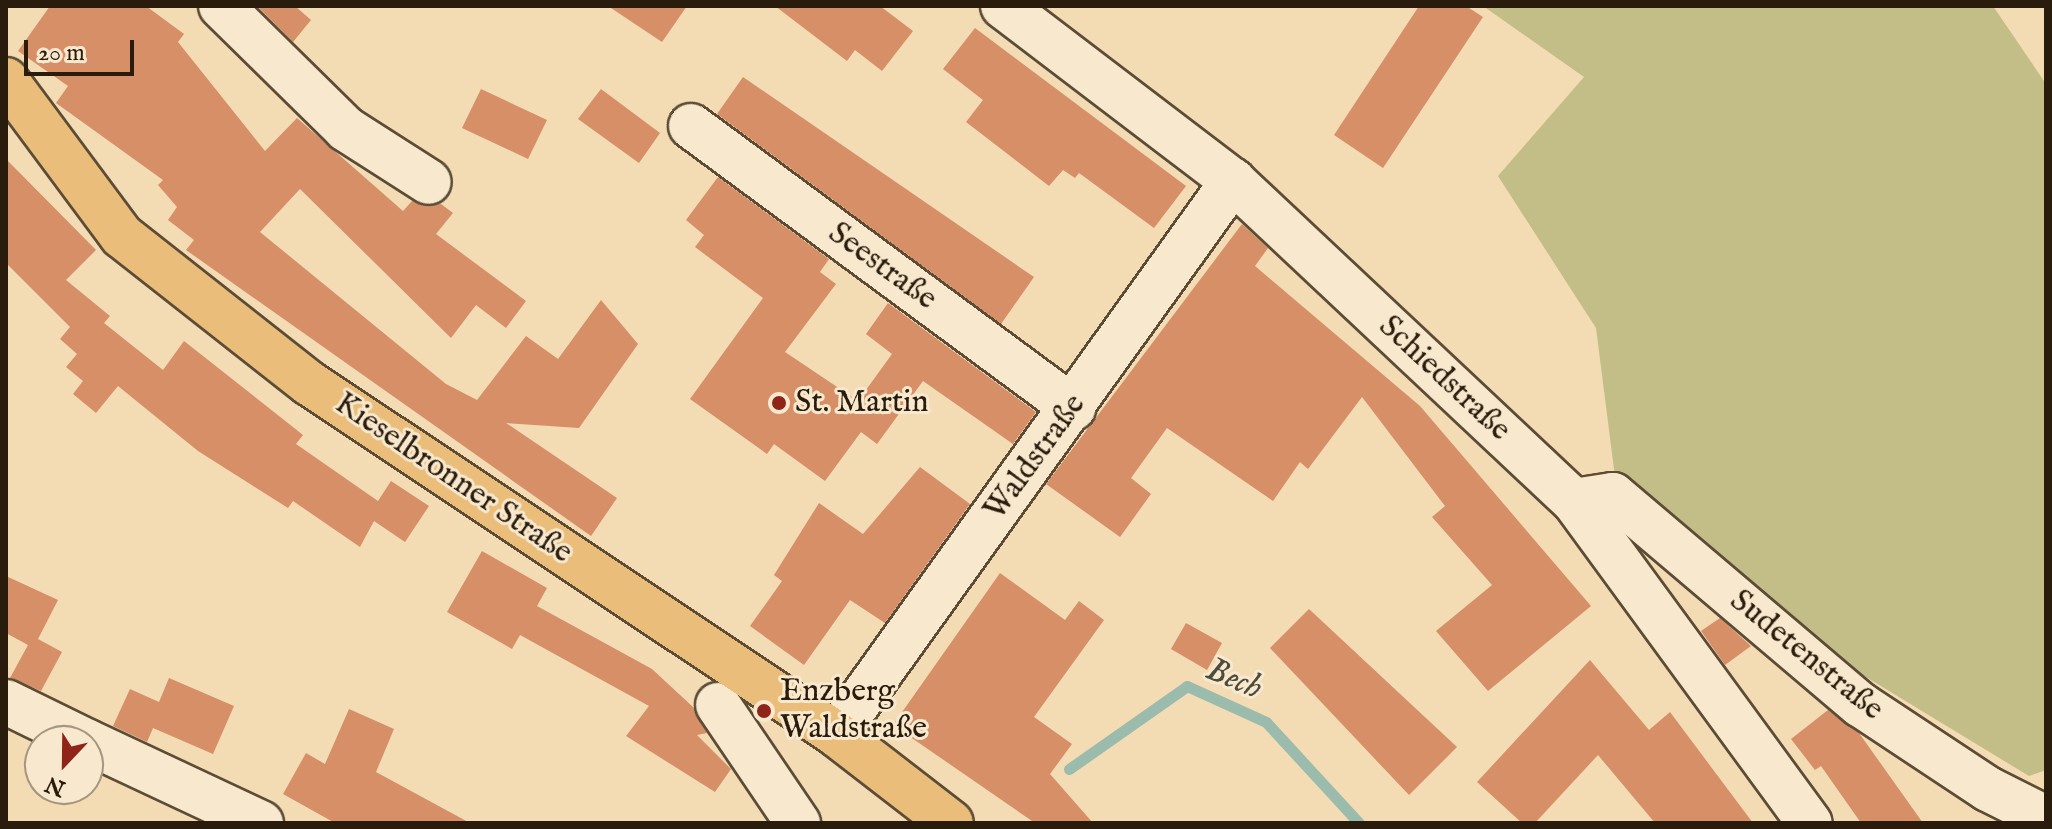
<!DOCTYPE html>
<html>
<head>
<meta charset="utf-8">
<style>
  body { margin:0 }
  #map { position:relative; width:2052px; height:829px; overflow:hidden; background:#f3dbb3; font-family:"IM FELL English",serif }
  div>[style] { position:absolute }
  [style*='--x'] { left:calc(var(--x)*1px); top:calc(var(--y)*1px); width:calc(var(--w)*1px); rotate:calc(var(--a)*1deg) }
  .green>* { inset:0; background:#c3be88 }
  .stream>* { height:11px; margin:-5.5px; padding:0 5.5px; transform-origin:5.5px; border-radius:5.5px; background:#9bbbad }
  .building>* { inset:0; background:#d68f67 }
  .roads { filter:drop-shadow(2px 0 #5c4c36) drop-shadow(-2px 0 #5c4c36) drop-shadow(0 2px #5c4c36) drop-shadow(0 -2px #5c4c36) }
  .minor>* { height:44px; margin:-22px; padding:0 22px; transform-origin:22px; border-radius:22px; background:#f7e8ce }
  .major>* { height:44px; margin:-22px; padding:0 22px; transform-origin:22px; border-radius:22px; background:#eabe7a }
  .dots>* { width:22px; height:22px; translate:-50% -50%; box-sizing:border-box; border:4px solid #f7e8ce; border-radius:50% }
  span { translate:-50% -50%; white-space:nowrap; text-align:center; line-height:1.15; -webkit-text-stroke:6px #f7e8ce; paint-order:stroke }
  .street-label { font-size:32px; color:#2a1c0c }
  .poi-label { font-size:32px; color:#2a1c0c }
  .left { translate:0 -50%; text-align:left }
  .water-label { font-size:34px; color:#4c4c3c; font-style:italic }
  .frame { position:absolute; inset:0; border:8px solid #2a1c0c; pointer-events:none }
  .north { position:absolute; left:24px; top:725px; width:80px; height:80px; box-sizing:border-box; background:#f7e8ce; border:2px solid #a59680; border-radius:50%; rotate:202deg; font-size:22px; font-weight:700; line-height:32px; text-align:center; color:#2a1c0c }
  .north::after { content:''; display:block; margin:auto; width:28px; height:36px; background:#8f2418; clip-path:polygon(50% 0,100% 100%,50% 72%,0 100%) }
  .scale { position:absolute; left:24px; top:40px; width:110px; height:36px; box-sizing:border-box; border:4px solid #2a1c0c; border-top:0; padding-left:10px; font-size:24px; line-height:28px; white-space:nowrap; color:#2a1c0c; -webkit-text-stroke:6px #f7e8ce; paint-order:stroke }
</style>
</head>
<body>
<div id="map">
  <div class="green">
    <div style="clip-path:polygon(1483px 6px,1993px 6px,2046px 84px,2046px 770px,2029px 776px,1861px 674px,1615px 477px,1596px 328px,1498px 176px,1584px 77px)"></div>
  </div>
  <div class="stream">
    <div style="--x:1069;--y:769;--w:144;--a:-35.1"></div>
    <div style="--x:1187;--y:686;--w:87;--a:24.5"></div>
    <div style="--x:1266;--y:722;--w:137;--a:47.4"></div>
  </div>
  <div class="building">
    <div style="clip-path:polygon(50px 6px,146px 6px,184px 34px,178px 42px,265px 151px,297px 118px,403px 211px,412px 201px,441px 204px,453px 213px,436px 234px,526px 301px,506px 328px,476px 305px,451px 338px,300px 189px,260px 232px,446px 384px,477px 400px,526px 336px,558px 359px,601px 300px,638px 344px,579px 428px,506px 423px,617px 498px,591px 536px,186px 250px,194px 240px,168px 220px,177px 207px,158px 185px,163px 180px,56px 103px,68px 86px,18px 51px)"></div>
    <div style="clip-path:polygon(257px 6px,295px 6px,311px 20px,293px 42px)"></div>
    <div style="clip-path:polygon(608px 6px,687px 6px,662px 42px)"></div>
    <div style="clip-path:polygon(775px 6px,880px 6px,913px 31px,882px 71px,855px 50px,847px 61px)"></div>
    <div style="clip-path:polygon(1419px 6px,1466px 6px,1483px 17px,1383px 168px,1334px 135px)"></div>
    <div style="clip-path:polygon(975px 28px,1186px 186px,1154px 228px,1079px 173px,1075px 178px,1063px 170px,1049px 186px,966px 122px,983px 100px,943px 69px)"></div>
    <div style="clip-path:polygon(743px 77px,1034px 277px,1001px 324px,717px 114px)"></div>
    <div style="clip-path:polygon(481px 89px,547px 120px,528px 159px,462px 128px)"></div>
    <div style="clip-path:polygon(601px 89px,660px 133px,639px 163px,578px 119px)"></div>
    <div style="clip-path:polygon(6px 159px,96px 250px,66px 280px,110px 316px,104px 323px,163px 370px,184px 341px,303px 435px,296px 444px,378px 501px,391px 481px,429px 506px,405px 542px,374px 521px,360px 547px,293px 501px,288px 508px,198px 451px,118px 386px,96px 413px,73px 394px,83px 381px,66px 367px,77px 354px,60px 339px,70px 327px,6px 263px)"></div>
    <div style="clip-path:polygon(718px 177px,829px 259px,820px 272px,836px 284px,785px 352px,858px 401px,892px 354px,866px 334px,888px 303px,1036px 412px,1013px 444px,923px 381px,877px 444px,861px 432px,825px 481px,774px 444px,767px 454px,690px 399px,763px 298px,695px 247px,704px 235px,686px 220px)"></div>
    <div style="clip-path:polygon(1242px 224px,1268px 248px,1255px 266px,1420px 406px,1591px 606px,1488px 691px,1436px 631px,1492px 585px,1432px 517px,1445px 506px,1362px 397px,1308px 469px,1300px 462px,1273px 501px,1167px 428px,1131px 478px,1151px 494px,1120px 537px,1046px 484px)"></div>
    <div style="clip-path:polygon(920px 467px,970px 504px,885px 623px,850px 600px,804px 665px,750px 626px,782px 581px,774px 575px,819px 503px,863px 534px)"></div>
    <div style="clip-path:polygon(482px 551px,547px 588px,537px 606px,652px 669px,693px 707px,707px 733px,697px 735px,731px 769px,715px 792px,626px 736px,649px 706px,520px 635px,512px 649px,447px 612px)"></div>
    <div style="clip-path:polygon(1000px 573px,1065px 620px,1079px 601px,1104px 620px,1034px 717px,1072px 744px,1050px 774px,1093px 823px,1035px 823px,893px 725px)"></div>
    <div style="clip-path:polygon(6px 576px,58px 600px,38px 639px,62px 652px,41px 691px,10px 678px,28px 645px,6px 633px)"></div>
    <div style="clip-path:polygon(1309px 609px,1457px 747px,1409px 795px,1270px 648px)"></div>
    <div style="clip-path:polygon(1720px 618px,1751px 646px,1725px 665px,1701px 631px)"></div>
    <div style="clip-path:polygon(1186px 623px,1222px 643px,1207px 670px,1171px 649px)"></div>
    <div style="clip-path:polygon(1590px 660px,1649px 730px,1670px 712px,1753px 823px,1655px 823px,1598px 755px,1535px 823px,1522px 823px,1477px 782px)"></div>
    <div style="clip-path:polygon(169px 678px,234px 706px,213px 754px,153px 728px,147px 742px,113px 726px,130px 689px,159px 702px)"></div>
    <div style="clip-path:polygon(349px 709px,394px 729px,376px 772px,470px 823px,335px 823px,283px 794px,306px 753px,325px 764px)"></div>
    <div style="clip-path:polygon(1828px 710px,1859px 733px,1923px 823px,1861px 823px,1821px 766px,1815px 770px,1791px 739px)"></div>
  </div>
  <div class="roads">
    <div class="minor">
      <div style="--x:221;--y:6;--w:175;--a:44.5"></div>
      <div style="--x:346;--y:129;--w:98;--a:32.6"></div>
      <div style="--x:1003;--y:6;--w:289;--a:37.3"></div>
      <div style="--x:1233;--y:181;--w:468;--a:43.2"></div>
      <div style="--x:1574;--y:501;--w:399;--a:53.8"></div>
      <div style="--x:691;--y:126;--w:475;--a:36.4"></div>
      <div style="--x:1574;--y:501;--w:39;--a:-9"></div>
      <div style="--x:1613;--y:495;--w:325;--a:40.3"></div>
      <div style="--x:1861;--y:705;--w:152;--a:33.5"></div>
      <div style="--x:1988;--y:789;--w:65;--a:26.6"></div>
      <div style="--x:6;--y:702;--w:89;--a:26"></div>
      <div style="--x:718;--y:705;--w:143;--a:55.9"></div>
      <div style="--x:836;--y:734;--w:681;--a:-54.33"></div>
      <div style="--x:88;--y:742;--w:191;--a:25.1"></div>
    </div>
    <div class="major">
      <div style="--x:6;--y:80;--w:194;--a:53.4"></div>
      <div style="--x:122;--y:236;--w:238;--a:38.2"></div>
      <div style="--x:309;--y:383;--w:633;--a:33.66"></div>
      <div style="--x:836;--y:734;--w:145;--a:37.7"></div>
    </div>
  </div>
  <div class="dots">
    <div style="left:779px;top:403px;background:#8f2418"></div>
    <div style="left:764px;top:711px;background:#8f2418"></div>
  </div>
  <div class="street-label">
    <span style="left:882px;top:267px;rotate:36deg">Seestraße</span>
    <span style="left:1444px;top:379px;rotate:43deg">Schiedstraße</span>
    <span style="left:1036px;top:458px;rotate:-54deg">Waldstraße</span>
    <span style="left:453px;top:479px;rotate:34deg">Kieselbronner Straße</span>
    <span style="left:1806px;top:656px;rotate:39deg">Sudetenstraße</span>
  </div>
  <div class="poi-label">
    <span class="left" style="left:795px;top:403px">St. Martin</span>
    <span class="left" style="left:780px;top:711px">Enzberg<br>Waldstraße</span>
  </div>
  <div class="water-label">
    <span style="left:1234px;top:679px;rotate:22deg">Bech</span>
  </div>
  <div class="frame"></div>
  <div class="north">N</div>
  <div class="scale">20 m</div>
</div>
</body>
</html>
